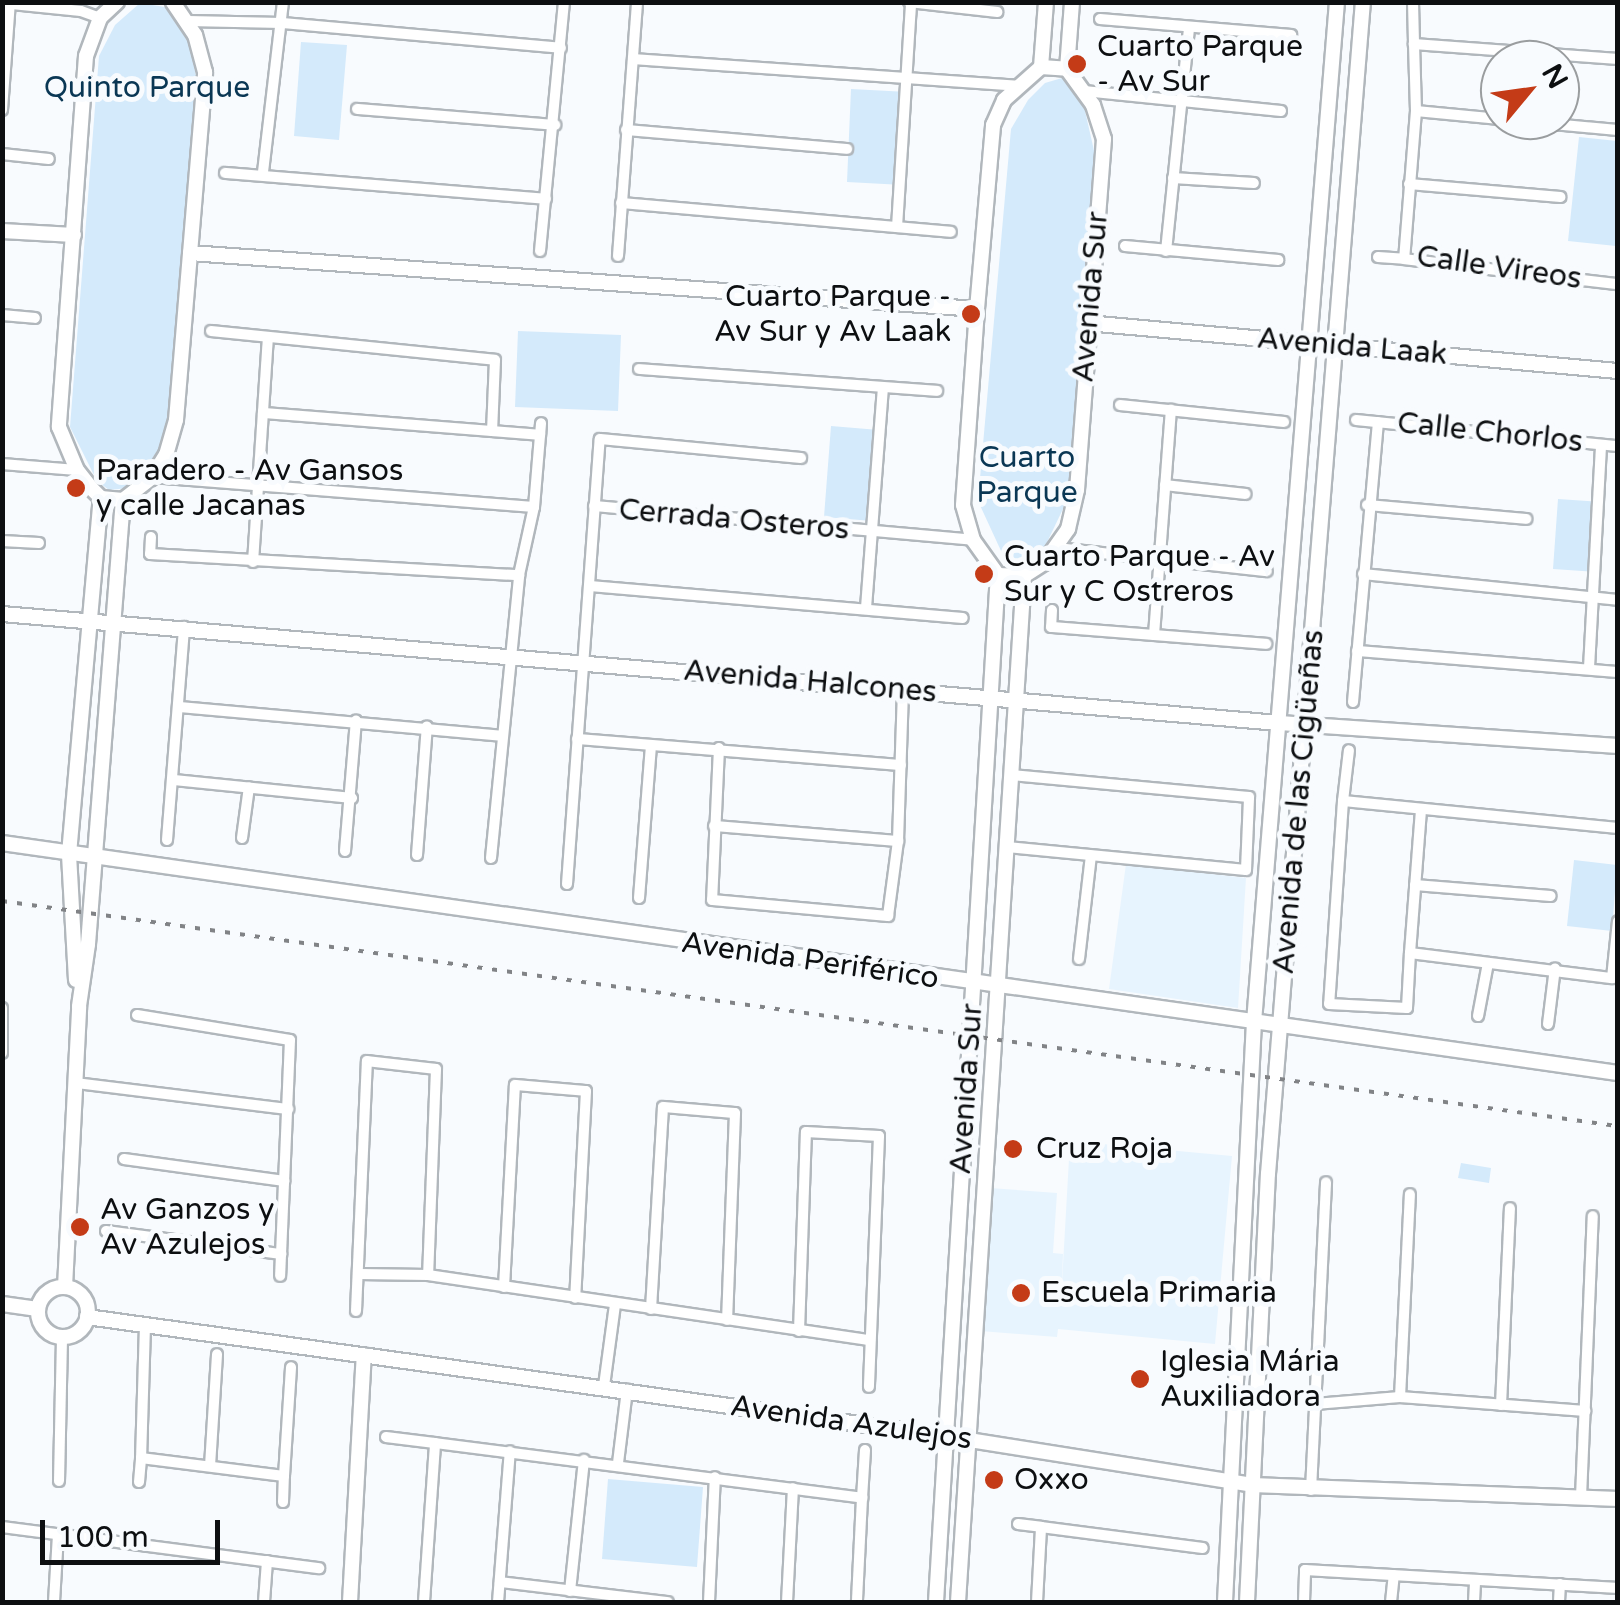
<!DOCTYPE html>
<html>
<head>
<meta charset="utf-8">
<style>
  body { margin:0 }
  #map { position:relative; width:1620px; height:1605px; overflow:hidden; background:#f8fbfe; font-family:"Varela Round",sans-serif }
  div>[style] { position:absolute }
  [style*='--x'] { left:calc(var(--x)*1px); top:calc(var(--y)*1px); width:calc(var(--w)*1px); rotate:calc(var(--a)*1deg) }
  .built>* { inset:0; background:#e7f4fe }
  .green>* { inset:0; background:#d4eafb }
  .roads { filter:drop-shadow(2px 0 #b1b7bc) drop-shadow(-2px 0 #b1b7bc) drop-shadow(0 2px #b1b7bc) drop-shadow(0 -2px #b1b7bc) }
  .street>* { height:10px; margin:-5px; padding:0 5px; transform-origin:5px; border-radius:5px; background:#fff }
  .secondary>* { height:14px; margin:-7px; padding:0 7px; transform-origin:7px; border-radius:7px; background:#fff }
  .secondary>.ring { margin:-7px; padding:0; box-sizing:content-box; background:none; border:14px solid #fff; border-radius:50% }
  .rail>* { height:4px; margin-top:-2px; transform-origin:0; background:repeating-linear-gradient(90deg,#818386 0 5px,transparent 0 15px) }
  .dots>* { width:28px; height:28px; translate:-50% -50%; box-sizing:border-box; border:5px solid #f8fbfe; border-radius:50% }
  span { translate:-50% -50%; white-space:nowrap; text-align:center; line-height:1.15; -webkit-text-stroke:10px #f8fbfe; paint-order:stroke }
  .poi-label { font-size:30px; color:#0d0f11 }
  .left { translate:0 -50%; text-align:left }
  .right { translate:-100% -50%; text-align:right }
  .park-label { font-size:30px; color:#0a3754 }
  .street-label { font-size:30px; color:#0d0f11 }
  .frame { position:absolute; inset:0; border:5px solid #0d0f11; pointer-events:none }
  .north { position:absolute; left:1480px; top:40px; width:100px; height:100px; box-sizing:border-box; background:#f8fbfe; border:2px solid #9a9d9f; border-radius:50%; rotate:61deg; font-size:28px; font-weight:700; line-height:40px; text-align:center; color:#0d0f11 }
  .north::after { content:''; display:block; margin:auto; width:35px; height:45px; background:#c43b17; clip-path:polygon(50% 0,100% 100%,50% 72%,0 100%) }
  .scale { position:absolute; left:40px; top:1520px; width:180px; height:45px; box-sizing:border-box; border:5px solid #0d0f11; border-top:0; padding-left:12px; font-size:30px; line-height:35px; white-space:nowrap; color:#0d0f11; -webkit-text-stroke:8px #f8fbfe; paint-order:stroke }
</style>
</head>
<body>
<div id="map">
  <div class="built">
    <div style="clip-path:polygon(1126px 864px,1246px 878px,1238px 1008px,1109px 989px)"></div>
    <div style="clip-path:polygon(1070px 1141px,1232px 1156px,1215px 1344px,1058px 1329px,1057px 1337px,980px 1331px,990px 1188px,1057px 1193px,1053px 1253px,1063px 1254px,1061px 1300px)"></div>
  </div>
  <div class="green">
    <div style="clip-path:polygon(140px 3px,165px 7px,186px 31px,198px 84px,169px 417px,161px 445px,138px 481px,128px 488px,109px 490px,97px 481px,70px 427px,99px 56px,115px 25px)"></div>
    <div style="clip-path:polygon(301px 42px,347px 45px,339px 140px,294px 136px)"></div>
    <div style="clip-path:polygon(1062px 78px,1083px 102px,1095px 155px,1073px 488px,1040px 557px,1028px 565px,1013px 564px,1002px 553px,978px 501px,1011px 129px,1028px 100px,1045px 83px)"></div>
    <div style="clip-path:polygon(851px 89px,908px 92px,903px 185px,847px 182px)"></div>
    <div style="clip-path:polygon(1579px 137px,1617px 141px,1616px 246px,1568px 241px)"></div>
    <div style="clip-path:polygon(518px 331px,621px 335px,618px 411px,515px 407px)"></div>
    <div style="clip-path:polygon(831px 426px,879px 430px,872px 521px,824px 517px)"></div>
    <div style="clip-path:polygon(1558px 499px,1602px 502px,1597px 572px,1553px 569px)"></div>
    <div style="clip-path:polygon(1574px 860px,1617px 865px,1612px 931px,1567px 926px)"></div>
    <div style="clip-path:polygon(1461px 1163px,1491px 1168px,1489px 1183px,1458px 1178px)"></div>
    <div style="clip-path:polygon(608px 1479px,703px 1487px,697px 1567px,602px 1559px)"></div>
  </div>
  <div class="roads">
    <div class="street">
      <div style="--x:909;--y:2;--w:89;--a:6.5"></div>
      <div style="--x:1413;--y:2;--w:42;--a:88.6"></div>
      <div style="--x:2;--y:3;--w:79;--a:5.8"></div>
      <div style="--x:81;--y:11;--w:20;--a:20"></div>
      <div style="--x:1100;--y:19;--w:192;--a:4.8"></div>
      <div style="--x:188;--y:21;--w:94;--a:1.2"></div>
      <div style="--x:282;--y:23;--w:280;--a:5.1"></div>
      <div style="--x:634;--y:59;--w:383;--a:4"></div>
      <div style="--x:1618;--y:59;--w:205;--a:-175.8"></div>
      <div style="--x:1414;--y:44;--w:67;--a:88.3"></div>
      <div style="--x:1416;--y:111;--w:148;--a:94.6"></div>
      <div style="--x:1404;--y:259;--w:215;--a:6.7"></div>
      <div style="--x:1084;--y:91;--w:198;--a:5.8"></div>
      <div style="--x:357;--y:109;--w:199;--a:4.6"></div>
      <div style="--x:2;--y:110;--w:108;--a:-85.8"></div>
      <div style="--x:1416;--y:111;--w:84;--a:5.4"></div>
      <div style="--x:1510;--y:120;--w:108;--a:5.3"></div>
      <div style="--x:626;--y:130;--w:222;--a:4.9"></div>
      <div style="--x:2;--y:154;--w:47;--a:6.1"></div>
      <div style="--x:263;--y:172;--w:171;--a:-83.3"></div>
      <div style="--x:225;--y:173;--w:322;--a:4.6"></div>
      <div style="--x:1173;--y:178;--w:81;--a:3.5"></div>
      <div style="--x:1409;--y:184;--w:152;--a:4.9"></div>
      <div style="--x:621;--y:203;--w:331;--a:5"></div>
      <div style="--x:897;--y:227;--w:224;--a:-86.4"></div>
      <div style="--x:1125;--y:246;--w:154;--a:5.2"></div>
      <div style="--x:540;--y:251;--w:250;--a:-84.5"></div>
      <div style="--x:1166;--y:251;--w:225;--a:-84.1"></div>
      <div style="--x:618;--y:256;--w:255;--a:-85.7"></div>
      <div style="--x:1378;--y:257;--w:26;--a:4"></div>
      <div style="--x:2;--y:315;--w:33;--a:5"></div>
      <div style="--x:211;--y:331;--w:285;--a:5.8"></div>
      <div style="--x:495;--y:360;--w:71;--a:92.4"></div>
      <div style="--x:639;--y:369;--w:299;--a:4.2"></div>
      <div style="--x:1120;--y:405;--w:165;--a:5.9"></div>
      <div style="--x:263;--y:413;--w:278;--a:4.5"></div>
      <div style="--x:1356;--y:420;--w:263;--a:5.7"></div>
      <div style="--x:2;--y:464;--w:75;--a:4.6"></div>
      <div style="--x:152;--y:477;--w:383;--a:4.5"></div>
      <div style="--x:1165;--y:485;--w:81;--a:6.4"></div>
      <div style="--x:1367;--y:505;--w:160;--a:5"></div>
      <div style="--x:594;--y:506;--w:381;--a:5.1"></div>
      <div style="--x:151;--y:537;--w:17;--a:93"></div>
      <div style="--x:150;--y:554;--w:370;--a:3.3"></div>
      <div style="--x:2;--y:541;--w:37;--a:3"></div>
      <div style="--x:1057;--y:548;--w:211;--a:6.3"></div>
      <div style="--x:253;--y:562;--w:225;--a:-86.2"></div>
      <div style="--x:1363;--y:574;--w:256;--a:5.8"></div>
      <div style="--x:590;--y:586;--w:374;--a:4.9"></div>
      <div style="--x:866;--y:608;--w:220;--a:-85.6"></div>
      <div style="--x:1052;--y:610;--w:17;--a:93"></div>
      <div style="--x:1051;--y:627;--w:216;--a:4.5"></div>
      <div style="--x:1154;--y:635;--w:226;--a:-85.7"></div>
      <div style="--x:1357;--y:651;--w:262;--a:4.6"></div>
      <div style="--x:1589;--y:668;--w:223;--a:-86.9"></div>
      <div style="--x:1353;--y:702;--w:281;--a:-84.9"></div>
      <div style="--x:179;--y:707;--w:324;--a:5.1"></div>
      <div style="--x:577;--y:739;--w:325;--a:4.6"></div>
      <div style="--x:719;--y:748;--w:152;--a:92.6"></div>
      <div style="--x:712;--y:900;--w:177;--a:5.2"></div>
      <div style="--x:888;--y:916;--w:76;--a:-82.4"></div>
      <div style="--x:898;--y:841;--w:150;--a:-88.1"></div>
      <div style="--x:174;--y:780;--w:179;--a:5.8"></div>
      <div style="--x:1343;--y:801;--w:51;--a:-83.3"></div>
      <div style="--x:714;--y:826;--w:185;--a:4.7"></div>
      <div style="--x:1618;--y:828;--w:276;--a:-174.4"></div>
      <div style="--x:1343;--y:801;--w:203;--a:93.9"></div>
      <div style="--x:1329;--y:1004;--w:78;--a:2.9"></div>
      <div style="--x:1407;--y:1008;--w:55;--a:-86.9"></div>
      <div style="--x:1410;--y:953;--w:204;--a:7.1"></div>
      <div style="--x:1612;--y:978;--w:57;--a:-84"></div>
      <div style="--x:242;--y:838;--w:51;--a:-82.2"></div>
      <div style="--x:167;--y:840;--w:214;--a:-85.4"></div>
      <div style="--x:1007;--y:847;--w:240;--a:5.5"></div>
      <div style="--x:1246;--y:870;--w:73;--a:-87.6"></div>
      <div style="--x:1249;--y:797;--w:239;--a:-174.7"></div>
      <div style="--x:345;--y:851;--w:131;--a:-85.2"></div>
      <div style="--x:417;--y:855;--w:129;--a:-85.6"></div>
      <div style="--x:491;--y:858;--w:284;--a:-84.3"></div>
      <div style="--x:519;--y:575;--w:70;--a:-77.6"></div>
      <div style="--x:534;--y:507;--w:84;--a:-85.2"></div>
      <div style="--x:567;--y:884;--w:446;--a:-85.8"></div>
      <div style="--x:600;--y:439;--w:202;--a:5.4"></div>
      <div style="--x:1415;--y:885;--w:136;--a:4.6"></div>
      <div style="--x:639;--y:898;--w:153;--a:-85.5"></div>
      <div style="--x:1410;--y:953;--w:143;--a:-85.6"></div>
      <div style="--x:1079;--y:959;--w:104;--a:-83.4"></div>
      <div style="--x:2;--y:1008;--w:45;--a:90"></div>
      <div style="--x:137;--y:1015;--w:155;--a:9.3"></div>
      <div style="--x:290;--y:1040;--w:236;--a:92.4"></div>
      <div style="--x:1478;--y:1016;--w:54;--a:-79.3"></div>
      <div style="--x:1548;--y:1024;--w:56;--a:-82.9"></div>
      <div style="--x:76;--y:1083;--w:214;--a:7"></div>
      <div style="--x:124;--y:1159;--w:162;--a:7.8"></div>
      <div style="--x:106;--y:1231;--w:177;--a:7.5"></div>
      <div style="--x:359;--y:1274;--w:69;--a:0.8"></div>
      <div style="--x:428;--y:1275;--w:447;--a:8.4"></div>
      <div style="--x:504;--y:1287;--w:202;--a:-86.9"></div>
      <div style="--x:515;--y:1085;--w:71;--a:4.8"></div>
      <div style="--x:586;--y:1091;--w:207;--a:93"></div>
      <div style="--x:651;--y:1309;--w:202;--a:-86.6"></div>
      <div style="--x:663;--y:1107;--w:72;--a:4.8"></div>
      <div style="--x:735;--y:1113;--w:207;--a:92.2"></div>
      <div style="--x:356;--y:1311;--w:250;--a:-87.5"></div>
      <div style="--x:367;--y:1061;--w:69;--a:6.6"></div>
      <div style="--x:436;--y:1069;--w:206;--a:92.2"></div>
      <div style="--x:145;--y:1325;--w:133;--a:91.7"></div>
      <div style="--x:141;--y:1458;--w:144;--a:7.2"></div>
      <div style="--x:284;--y:1476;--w:109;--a:-86.3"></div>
      <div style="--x:799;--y:1331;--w:199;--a:-88"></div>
      <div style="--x:806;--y:1132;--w:73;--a:3.1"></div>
      <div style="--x:879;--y:1136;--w:251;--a:92.3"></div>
      <div style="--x:604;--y:1386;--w:82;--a:-82.3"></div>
      <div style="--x:1400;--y:1397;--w:203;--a:-87.2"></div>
      <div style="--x:1315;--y:1404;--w:85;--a:-4.7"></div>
      <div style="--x:1400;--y:1397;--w:186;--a:4.3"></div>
      <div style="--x:1501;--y:1405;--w:197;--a:-87.4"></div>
      <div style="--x:386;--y:1437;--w:49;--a:7"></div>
      <div style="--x:618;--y:1463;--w:74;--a:-83"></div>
      <div style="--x:210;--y:1466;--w:112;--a:-86.4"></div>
      <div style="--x:59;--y:1481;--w:144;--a:-88.8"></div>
      <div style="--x:139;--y:1482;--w:24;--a:-85"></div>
      <div style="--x:1311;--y:1490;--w:308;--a:-87.2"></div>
      <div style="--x:1581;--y:1497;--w:281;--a:-87.6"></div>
      <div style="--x:862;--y:1498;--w:48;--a:-86.4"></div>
      <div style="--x:283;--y:1502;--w:26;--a:-88"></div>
      <div style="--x:1018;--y:1524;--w:23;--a:7"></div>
      <div style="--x:2;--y:1527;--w:320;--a:7.4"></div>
      <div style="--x:500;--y:1582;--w:169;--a:6.8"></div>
      <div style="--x:570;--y:1591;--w:132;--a:-83.9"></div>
      <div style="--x:54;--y:1602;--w:67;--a:-86.6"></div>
      <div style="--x:264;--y:1602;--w:41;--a:-85.8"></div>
      <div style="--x:424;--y:1602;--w:159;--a:-86"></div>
      <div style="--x:435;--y:1443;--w:431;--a:7.3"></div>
      <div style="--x:862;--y:1498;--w:104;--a:92.8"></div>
      <div style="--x:498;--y:1602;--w:151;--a:-85.5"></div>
      <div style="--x:709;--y:1602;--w:125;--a:-87.3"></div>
      <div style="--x:787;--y:1602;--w:114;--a:-87"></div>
      <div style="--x:1037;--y:1602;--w:75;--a:-86.9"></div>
      <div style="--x:1041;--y:1527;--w:163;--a:7.4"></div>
      <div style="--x:1304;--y:1602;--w:32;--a:-88"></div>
      <div style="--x:1305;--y:1570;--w:314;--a:3.3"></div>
      <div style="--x:1391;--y:1602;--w:27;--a:-84"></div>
      <div style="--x:1474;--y:1602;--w:22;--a:-87"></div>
      <div style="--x:1559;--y:1602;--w:18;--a:-87"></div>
    </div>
    <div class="secondary">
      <div style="--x:117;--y:2;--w:23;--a:137"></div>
      <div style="--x:100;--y:18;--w:40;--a:110.2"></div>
      <div style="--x:86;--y:56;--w:372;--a:94.2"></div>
      <div style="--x:59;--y:427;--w:47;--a:67.3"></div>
      <div style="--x:77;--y:470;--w:23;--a:52"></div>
      <div style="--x:91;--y:488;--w:14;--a:45"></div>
      <div style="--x:101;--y:498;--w:22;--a:5"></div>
      <div style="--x:123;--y:500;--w:37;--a:-38"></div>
      <div style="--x:152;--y:477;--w:26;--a:-58"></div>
      <div style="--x:166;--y:455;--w:36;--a:-74"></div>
      <div style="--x:176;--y:420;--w:349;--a:-85.2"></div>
      <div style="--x:205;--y:72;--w:38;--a:-105"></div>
      <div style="--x:195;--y:35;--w:40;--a:-124"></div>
      <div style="--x:1041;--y:67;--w:65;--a:-85.6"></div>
      <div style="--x:2;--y:231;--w:72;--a:3.2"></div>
      <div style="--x:190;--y:253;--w:789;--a:4.07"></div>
      <div style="--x:1087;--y:323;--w:533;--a:5.17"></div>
      <div style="--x:998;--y:575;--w:26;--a:2"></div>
      <div style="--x:1024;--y:576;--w:24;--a:-33"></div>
      <div style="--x:1044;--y:563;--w:42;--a:-54.8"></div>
      <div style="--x:1068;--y:529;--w:40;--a:-77"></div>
      <div style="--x:1077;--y:490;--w:352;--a:-85.6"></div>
      <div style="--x:1104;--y:139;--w:36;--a:-108"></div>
      <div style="--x:1093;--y:105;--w:44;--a:-125.8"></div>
      <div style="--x:1067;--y:69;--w:67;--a:-85.7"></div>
      <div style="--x:2;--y:614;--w:1282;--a:4.88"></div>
      <div style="--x:1279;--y:723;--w:340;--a:3.9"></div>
      <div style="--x:2;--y:843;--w:1632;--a:8.1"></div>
      <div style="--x:76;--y:980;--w:126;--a:-93.2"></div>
      <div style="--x:69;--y:854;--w:357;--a:-84.9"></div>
      <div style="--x:65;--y:1287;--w:281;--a:-87.1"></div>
      <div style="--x:79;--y:1006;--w:63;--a:-81.7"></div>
      <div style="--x:88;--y:944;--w:445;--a:-85.5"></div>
      <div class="ring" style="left:38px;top:1287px;width:36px;height:36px"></div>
      <div style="--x:2;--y:1304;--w:36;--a:8"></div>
      <div style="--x:87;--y:1317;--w:867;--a:7.89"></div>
      <div style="--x:969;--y:1440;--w:288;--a:9"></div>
      <div style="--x:1253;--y:1485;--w:365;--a:2.2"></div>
      <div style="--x:350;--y:1602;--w:247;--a:-86.8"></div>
      <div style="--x:936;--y:1602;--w:1029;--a:-86.55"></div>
      <div style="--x:998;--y:575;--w:43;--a:-125.5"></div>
      <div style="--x:973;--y:540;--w:36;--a:-106"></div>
      <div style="--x:963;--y:505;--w:196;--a:-85.9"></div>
      <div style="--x:977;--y:309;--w:185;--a:-85"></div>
      <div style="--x:993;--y:125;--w:27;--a:-66"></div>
      <div style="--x:1004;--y:100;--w:50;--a:-41.7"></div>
      <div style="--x:1041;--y:67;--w:26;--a:4"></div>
      <div style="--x:958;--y:1602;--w:1028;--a:-86.32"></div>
      <div style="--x:1225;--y:1602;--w:581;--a:-87.14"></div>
      <div style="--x:1254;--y:1022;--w:1023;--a:-85.35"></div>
      <div style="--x:1247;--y:1602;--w:429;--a:-87.2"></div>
      <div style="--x:1268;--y:1174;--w:1176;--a:-85.37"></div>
    </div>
  </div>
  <div class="rail">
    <div style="--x:2;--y:901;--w:1632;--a:7.93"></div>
  </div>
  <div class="dots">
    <div style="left:1077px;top:64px;background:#c43b17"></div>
    <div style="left:971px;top:314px;background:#c43b17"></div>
    <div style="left:76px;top:488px;background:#c43b17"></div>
    <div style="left:984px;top:574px;background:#c43b17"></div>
    <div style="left:1013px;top:1149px;background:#c43b17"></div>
    <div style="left:80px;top:1227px;background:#c43b17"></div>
    <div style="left:1021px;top:1293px;background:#c43b17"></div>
    <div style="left:1140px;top:1379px;background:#c43b17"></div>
    <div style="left:994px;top:1480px;background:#c43b17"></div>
  </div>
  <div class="poi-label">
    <span class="left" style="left:1097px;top:64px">Cuarto Parque<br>- Av Sur</span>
    <span class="right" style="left:951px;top:314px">Cuarto Parque -<br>Av Sur y Av Laak</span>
    <span class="left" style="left:96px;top:488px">Paradero - Av Gansos<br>y calle Jacanas</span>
    <span class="left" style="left:1004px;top:574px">Cuarto Parque - Av<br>Sur y C Ostreros</span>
    <span class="left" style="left:1036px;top:1149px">Cruz Roja</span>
    <span class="left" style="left:100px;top:1227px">Av Ganzos y<br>Av Azulejos</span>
    <span class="left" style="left:1041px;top:1293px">Escuela Primaria</span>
    <span class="left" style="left:1160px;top:1379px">Iglesia Mária<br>Auxiliadora</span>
    <span class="left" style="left:1014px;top:1480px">Oxxo</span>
  </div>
  <div class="park-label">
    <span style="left:147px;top:88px">Quinto Parque</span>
    <span style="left:1027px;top:475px">Cuarto<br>Parque</span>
  </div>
  <div class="street-label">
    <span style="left:1499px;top:268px;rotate:8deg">Calle Vireos</span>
    <span style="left:1091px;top:297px;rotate:-85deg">Avenida Sur</span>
    <span style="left:1352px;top:347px;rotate:5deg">Avenida Laak</span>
    <span style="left:1490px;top:433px;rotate:6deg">Calle Chorlos</span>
    <span style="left:734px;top:520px;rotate:5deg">Cerrada Osteros</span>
    <span style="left:810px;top:682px;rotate:5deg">Avenida Halcones</span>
    <span style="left:1299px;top:802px;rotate:-85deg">Avenida de las Cigüeñas</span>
    <span style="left:810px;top:961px;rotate:8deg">Avenida Periférico</span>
    <span style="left:967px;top:1089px;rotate:-86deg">Avenida Sur</span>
    <span style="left:851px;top:1423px;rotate:8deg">Avenida Azulejos</span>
  </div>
  <div class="frame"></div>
  <div class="north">N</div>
  <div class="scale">100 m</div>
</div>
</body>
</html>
